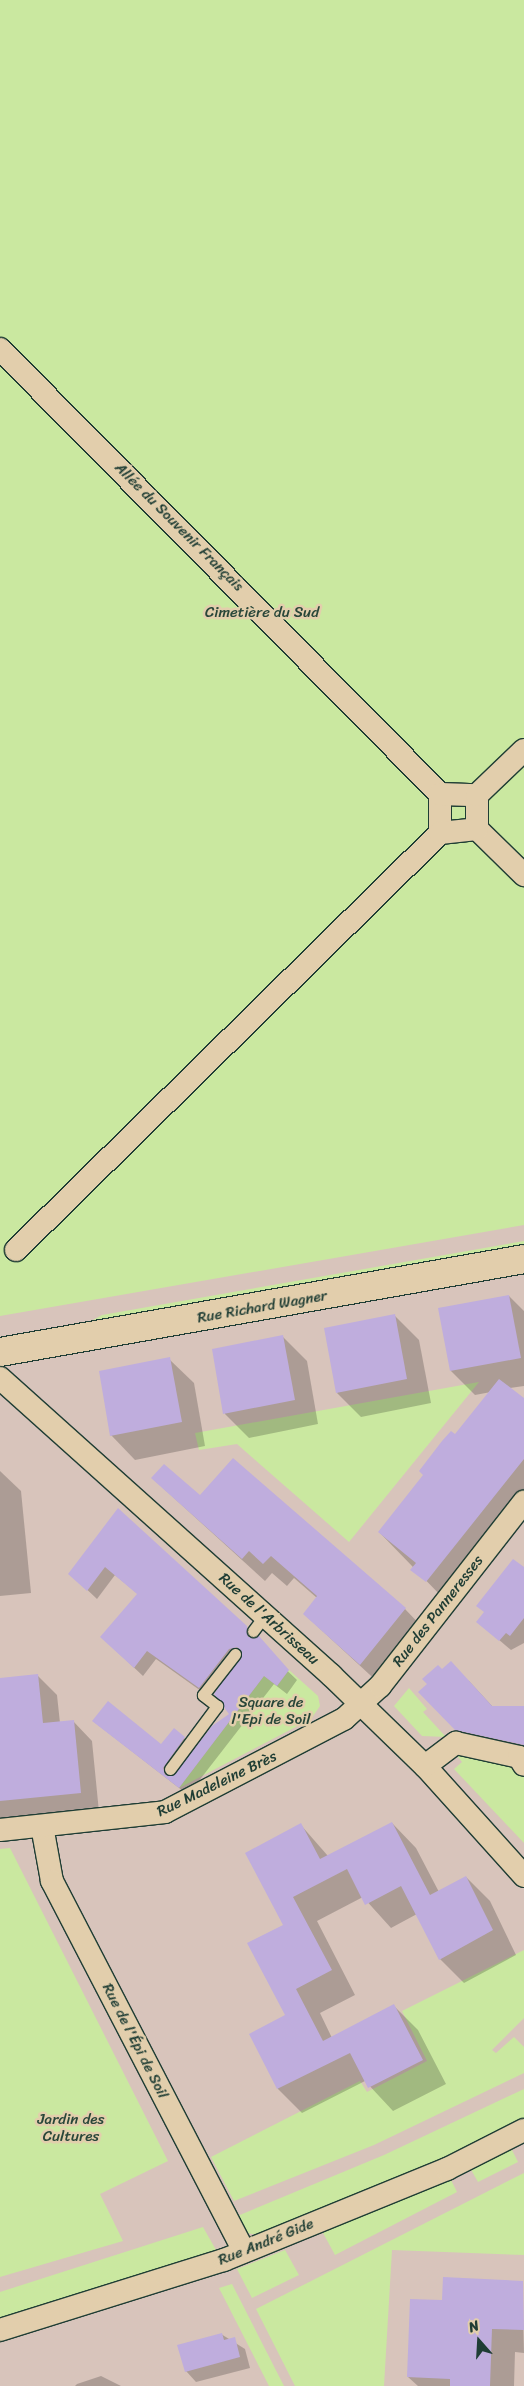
<!DOCTYPE html>
<html>
<head>
<meta charset="utf-8">
<style>
  body { margin:0 }
  #map { position:relative; width:524px; height:2386px; overflow:hidden; background:#d8c4bb; font-family:Sriracha,sans-serif }
  div>[style] { position:absolute }
  [style*='--x'] { left:calc(var(--x)*1px); top:calc(var(--y)*1px); width:calc(var(--w)*1px); rotate:calc(var(--a)*1deg) }
  .green>* { inset:0; background:#cae8a0 }
  .shadow>* { inset:0; background:#0003 }
  .building>* { inset:0; background:#bfaddd }
  .roads { filter:drop-shadow(1px 0 #1f3d34) drop-shadow(-1px 0 #1f3d34) drop-shadow(0 1px #1f3d34) drop-shadow(0 -1px #1f3d34) }
  .lane>* { height:11px; margin:-5.5px; padding:0 5.5px; transform-origin:5.5px; border-radius:5.5px; background:#e2ceac }
  .street>* { height:22px; margin:-11px; padding:0 11px; transform-origin:11px; border-radius:11px; background:#e2ceac }
  .secondary>* { height:28px; margin:-14px; padding:0 14px; transform-origin:14px; border-radius:14px; background:#e2ceac }
  span { translate:-50% -50%; white-space:nowrap; text-align:center; line-height:1.15; -webkit-text-stroke:5px #e2ceac; paint-order:stroke }
  .street-label { font-size:15px; color:#1f3d34 }
  .park-label { font-size:15px; color:#284639 }
  .north { position:absolute; left:454px; top:2316px; width:50px; height:50px; -webkit-text-stroke:4px #e2ceac; paint-order:stroke; rotate:341deg; font-size:14px; font-weight:700; line-height:20px; text-align:center; color:#1f3d34 }
  .north::after { content:''; display:block; margin:auto; width:18px; height:22px; background:#1f3d34; clip-path:polygon(50% 0,100% 100%,50% 72%,0 100%) }
</style>
</head>
<body>
<div id="map">
  <div class="green">
    <div style="clip-path:polygon(0 0,524px 0,524px 1225px,0 1316px)"></div>
    <div style="clip-path:polygon(524px 1241px,524px 1248px,84px 1325px,102px 1315px)"></div>
    <div style="clip-path:polygon(479px 1382px,349px 1542px,237px 1444px,199px 1450px,195px 1433px)"></div>
    <div style="clip-path:polygon(289px 1670px,318px 1696px,320px 1706px,311px 1719px,179px 1788px,264px 1676px,277px 1686px)"></div>
    <div style="clip-path:polygon(409px 1688px,427px 1709px,423px 1712px,446px 1737px,422px 1736px,394px 1706px)"></div>
    <div style="clip-path:polygon(454px 1752px,515px 1760px,524px 1773px,524px 1843px,454px 1769px,462px 1762px)"></div>
    <div style="clip-path:polygon(10px 1848px,168px 2161px,100px 2194px,123px 2241px,0 2277px,0 1849px)"></div>
    <div style="clip-path:polygon(524px 1950px,524px 2018px,492px 2050px,496px 2053px,514px 2037px,524px 2047px,524px 2073px,374px 2145px,234px 2201px,211px 2157px,360px 2081px,367px 2092px,427px 2061px,402px 2011px)"></div>
    <div style="clip-path:polygon(524px 2089px,524px 2119px,390px 2183px,260px 2235px,246px 2233px,235px 2217px,384px 2155px)"></div>
    <div style="clip-path:polygon(510px 2146px,518px 2162px,478px 2182px,469px 2166px)"></div>
    <div style="clip-path:polygon(524px 2173px,524px 2255px,392px 2250px,384px 2386px,295px 2386px,256px 2309px)"></div>
    <div style="clip-path:polygon(449px 2176px,457px 2192px,335px 2255px,322px 2231px)"></div>
    <div style="clip-path:polygon(203px 2227px,216px 2250px,210px 2253px,0 2319px,0 2292px)"></div>
    <div style="clip-path:polygon(285px 2250px,299px 2275px,252px 2298px,237px 2269px)"></div>
    <div style="clip-path:polygon(232px 2284px,284px 2386px,269px 2386px,219px 2288px)"></div>
  </div>
  <div class="shadow">
    <div style="clip-path:polygon(509px 1296px,524px 1311px,524px 1386px,510px 1388px,524px 1400px,524px 1498px,444px 1599px,379px 1532px,491px 1392px,475px 1395px,451px 1371px,439px 1309px)"></div>
    <div style="clip-path:polygon(395px 1316px,419px 1340px,431px 1403px,361px 1417px,337px 1393px)"></div>
    <div style="clip-path:polygon(283px 1337px,307px 1361px,318px 1424px,249px 1438px,225px 1414px,213px 1350px)"></div>
    <div style="clip-path:polygon(169px 1359px,194px 1383px,205px 1446px,135px 1460px,111px 1435px)"></div>
    <div style="clip-path:polygon(0 1471px,21px 1491px,31px 1593px,0 1596px)"></div>
    <div style="clip-path:polygon(152px 1478px,200px 1497px,405px 1609px,427px 1632px,383px 1687px,304px 1614px,317px 1598px,294px 1578px,287px 1586px,272px 1573px,265px 1581px)"></div>
    <div style="clip-path:polygon(119px 1510px,297px 1680px,287px 1694px,274px 1684px,188px 1795px,93px 1721px,161px 1746px,184px 1738px,193px 1747px,171px 1781px,231px 1714px,238px 1658px,208px 1696px,156px 1659px,143px 1676px,110px 1645px,138px 1594px,115px 1575px,97px 1599px,79px 1582px)"></div>
    <div style="clip-path:polygon(524px 1568px,524px 1643px,511px 1650px,478px 1622px)"></div>
    <div style="clip-path:polygon(443px 1671px,469px 1681px,493px 1707px,524px 1707px,524px 1758px,474px 1748px,456px 1729px)"></div>
    <div style="clip-path:polygon(38px 1676px,57px 1695px,60px 1723px,73px 1721px,92px 1741px,99px 1812px,0 1821px,0 1679px)"></div>
    <div style="clip-path:polygon(392px 1823px,416px 1848px,439px 1892px,466px 1877px,490px 1901px,516px 1955px,464px 1983px,440px 1959px,417px 1914px,391px 1928px,363px 1897px,317px 1921px,355px 1995px,320px 2013px,332px 2038px,394px 2006px,418px 2030px,446px 2084px,393px 2111px,365px 2081px,302px 2113px,278px 2089px,251px 2035px,287px 2016px,284px 1925px,300px 1824px,328px 1856px)"></div>
    <div style="clip-path:polygon(522px 2282px,524px 2353px,515px 2352px,514px 2386px,418px 2386px,408px 2377px,443px 2301px)"></div>
    <div style="clip-path:polygon(221px 2334px,245px 2349px,250px 2368px,196px 2382px,186px 2371px)"></div>
    <div style="clip-path:polygon(101px 2376px,121px 2386px,75px 2386px,77px 2384px)"></div>
  </div>
  <div class="building">
    <div style="clip-path:polygon(509px 1295px,521px 1358px,450px 1371px,438px 1308px)"></div>
    <div style="clip-path:polygon(395px 1314px,407px 1379px,336px 1393px,324px 1328px)"></div>
    <div style="clip-path:polygon(283px 1335px,295px 1400px,223px 1414px,212px 1349px)"></div>
    <div style="clip-path:polygon(170px 1357px,182px 1422px,110px 1436px,99px 1371px)"></div>
    <div style="clip-path:polygon(499px 1379px,524px 1398px,524px 1459px,426px 1582px,410px 1570px,416px 1563px,378px 1532px,423px 1475px,419px 1471px,442px 1441px,451px 1431px,455px 1434px)"></div>
    <div style="clip-path:polygon(233px 1458px,406px 1608px,360px 1665px,303px 1614px,317px 1596px,271px 1556px,263px 1564px,249px 1551px,242px 1559px,151px 1478px,164px 1464px,200px 1495px)"></div>
    <div style="clip-path:polygon(118px 1508px,247px 1626px,248px 1637px,259px 1636px,289px 1670px,277px 1686px,264px 1676px,179px 1788px,92px 1721px,108px 1701px,161px 1744px,174px 1728px,185px 1737px,163px 1768px,165px 1775px,173px 1776px,212px 1726px,229px 1714px,214px 1694px,242px 1652px,237px 1647px,229px 1649px,199px 1688px,147px 1651px,134px 1668px,100px 1637px,137px 1594px,105px 1567px,87px 1591px,68px 1574px)"></div>
    <div style="clip-path:polygon(513px 1559px,524px 1567px,524px 1618px,510px 1636px,506px 1633px,499px 1641px,476px 1622px,484px 1612px,476px 1606px)"></div>
    <div style="clip-path:polygon(451px 1661px,492px 1706px,524px 1706px,524px 1745px,455px 1730px,418px 1692px,427px 1684px,422px 1679px,438px 1665px,442px 1669px)"></div>
    <div style="clip-path:polygon(38px 1674px,43px 1723px,74px 1720px,81px 1793px,0 1801px,0 1678px)"></div>
    <div style="clip-path:polygon(392px 1822px,430px 1895px,466px 1876px,493px 1930px,439px 1960px,401px 1886px,365px 1905px,347px 1869px,293px 1897px,332px 1970px,296px 1989px,323px 2041px,394px 2004px,423px 2060px,368px 2088px,350px 2053px,277px 2089px,249px 2034px,285px 2015px,247px 1943px,283px 1925px,245px 1853px,301px 1823px,320px 1859px)"></div>
    <div style="clip-path:polygon(443px 2277px,523px 2281px,524px 2330px,492px 2329px,490px 2386px,450px 2386px,450px 2379px,407px 2377px,410px 2299px,442px 2300px)"></div>
    <div style="clip-path:polygon(222px 2333px,224px 2340px,235px 2337px,240px 2357px,185px 2372px,177px 2345px)"></div>
  </div>
  <div class="roads">
    <div class="lane">
      <div style="--x:253;--y:1631;--w:20;--a:-53"></div>
      <div style="--x:170;--y:1769;--w:79;--a:-53.3"></div>
      <div style="--x:217;--y:1706;--w:18;--a:-142"></div>
      <div style="--x:203;--y:1695;--w:52;--a:-52"></div>
    </div>
    <div class="street">
      <div style="--x:0;--y:349;--w:626;--a:45.32"></div>
      <div style="--x:477;--y:829;--w:66;--a:44.4"></div>
      <div style="--x:440;--y:833;--w:39;--a:-90"></div>
      <div style="--x:440;--y:794;--w:37;--a:2"></div>
      <div style="--x:16;--y:1250;--w:595;--a:-44.52"></div>
      <div style="--x:440;--y:833;--w:37;--a:-6"></div>
      <div style="--x:477;--y:829;--w:34;--a:-90"></div>
      <div style="--x:477;--y:795;--w:65;--a:-43.8"></div>
      <div style="--x:0;--y:1378;--w:445;--a:41.9"></div>
      <div style="--x:331;--y:1675;--w:131;--a:44.1"></div>
      <div style="--x:425;--y:1766;--w:148;--a:48"></div>
      <div style="--x:425;--y:1766;--w:39;--a:-37"></div>
      <div style="--x:456;--y:1743;--w:65;--a:12.5"></div>
      <div style="--x:519;--y:1757;--w:9;--a:58"></div>
      <div style="--x:42;--y:1826;--w:56;--a:79.7"></div>
      <div style="--x:52;--y:1881;--w:417;--a:62.6"></div>
      <div style="--x:0;--y:1830;--w:166;--a:-6.2"></div>
      <div style="--x:165;--y:1812;--w:202;--a:-27.5"></div>
      <div style="--x:344;--y:1719;--w:49;--a:-42.5"></div>
      <div style="--x:380;--y:1686;--w:234;--a:-52"></div>
      <div style="--x:0;--y:2330;--w:235;--a:-17.4"></div>
      <div style="--x:224;--y:2260;--w:241;--a:-22.2"></div>
      <div style="--x:447;--y:2169;--w:86;--a:-26.9"></div>
    </div>
    <div class="secondary">
      <div style="--x:0;--y:1352;--w:532;--a:-10.06"></div>
    </div>
  </div>
  <div class="street-label">
    <span style="left:179px;top:527px;rotate:45deg">Allée du Souvenir Français</span>
    <span style="left:262px;top:1307px;rotate:-10deg">Rue Richard Wagner</span>
    <span style="left:438px;top:1611px;rotate:-52deg">Rue des Panneresses</span>
    <span style="left:269px;top:1619px;rotate:42deg">Rue de l'Arbrisseau</span>
    <span style="left:217px;top:1784px;rotate:-26deg">Rue Madeleine Brès</span>
    <span style="left:135px;top:2041px;rotate:63deg">Rue de l'Épi de Soil</span>
    <span style="left:266px;top:2242px;rotate:-22deg">Rue André Gide</span>
  </div>
  <div class="park-label">
    <span style="left:262px;top:613px">Cimetière du Sud</span>
    <span style="left:271px;top:1711px">Square de<br>l'Epi de Soil</span>
    <span style="left:71px;top:2128px">Jardin des<br>Cultures</span>
  </div>
  <div class="north">N</div>
</div>
</body>
</html>
